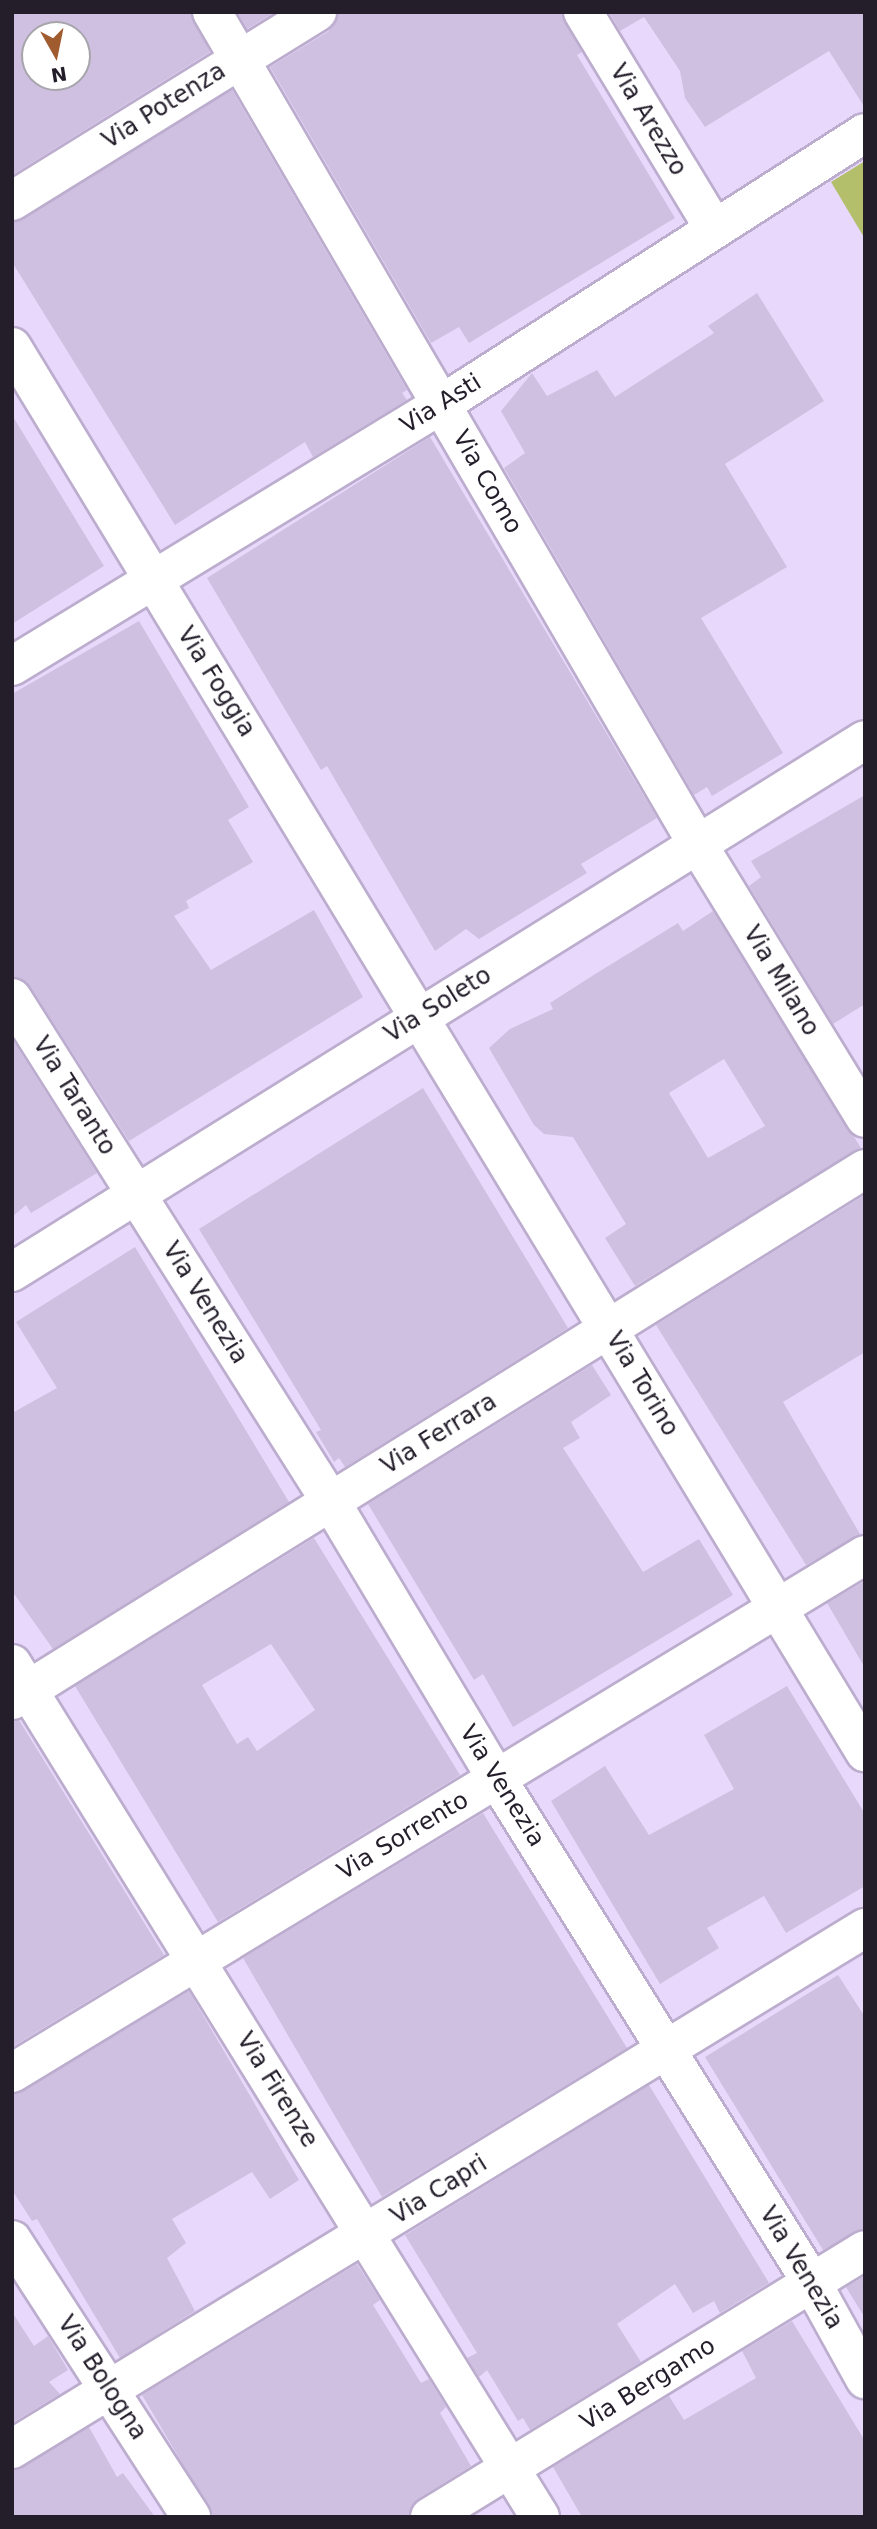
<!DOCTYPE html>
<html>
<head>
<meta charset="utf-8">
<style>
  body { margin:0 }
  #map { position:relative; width:877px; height:2529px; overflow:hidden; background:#e8d9fc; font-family:"DejaVu Sans",sans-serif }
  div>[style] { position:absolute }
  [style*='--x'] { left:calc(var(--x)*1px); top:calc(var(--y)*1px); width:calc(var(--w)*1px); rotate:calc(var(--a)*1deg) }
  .green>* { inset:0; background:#b3bf6b }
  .building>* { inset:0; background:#cfc0e1 }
  .roads { filter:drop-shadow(2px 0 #bcadce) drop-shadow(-2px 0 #bcadce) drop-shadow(0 2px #bcadce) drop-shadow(0 -2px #bcadce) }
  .minor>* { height:38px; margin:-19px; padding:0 19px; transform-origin:19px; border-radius:19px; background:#fff }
  .tertiary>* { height:38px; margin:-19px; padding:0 19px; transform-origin:19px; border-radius:19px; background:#fff }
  span { translate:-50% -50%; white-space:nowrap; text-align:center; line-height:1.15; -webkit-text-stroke:5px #fff; paint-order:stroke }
  .street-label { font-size:24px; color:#241e2b }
  .frame { position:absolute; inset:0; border:14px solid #241e2b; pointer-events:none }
  .north { position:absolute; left:21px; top:21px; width:70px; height:70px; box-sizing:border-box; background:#fff; border:2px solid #a7a5aa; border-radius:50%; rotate:171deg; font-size:19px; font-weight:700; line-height:28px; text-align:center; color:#241e2b }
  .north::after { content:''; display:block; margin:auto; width:24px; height:32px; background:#a05b2f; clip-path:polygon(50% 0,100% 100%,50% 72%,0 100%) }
</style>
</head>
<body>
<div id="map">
  <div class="green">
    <div style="clip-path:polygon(865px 161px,865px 239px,831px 182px)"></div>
  </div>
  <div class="building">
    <div style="clip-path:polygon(evenodd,12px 12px,190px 12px,210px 52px,12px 175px,12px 12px,35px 35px,77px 35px,77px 77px,35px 77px,35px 35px)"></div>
    <div style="clip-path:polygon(237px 12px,275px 12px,247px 29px)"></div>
    <div style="clip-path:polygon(339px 12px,561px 12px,582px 52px,577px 55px,675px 218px,469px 343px,459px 327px,431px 343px,270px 67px,329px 31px)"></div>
    <div style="clip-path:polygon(609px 12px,865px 12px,865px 108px,829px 51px,705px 127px,685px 98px,680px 71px,644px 17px,620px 31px)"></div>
    <div style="clip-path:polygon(232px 90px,407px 390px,402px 393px,407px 400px,313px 457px,305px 442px,175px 525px,12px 262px,12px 223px)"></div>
    <div style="clip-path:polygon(757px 293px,824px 401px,725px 464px,787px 567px,701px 618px,783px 753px,712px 796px,707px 787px,694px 795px,504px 468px,525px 453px,501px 411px,532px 373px,547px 396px,597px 370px,615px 397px,714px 333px,708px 326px)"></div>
    <div style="clip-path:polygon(12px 415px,104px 566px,12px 624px)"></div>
    <div style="clip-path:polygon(430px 437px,657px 818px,581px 864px,587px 873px,479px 939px,466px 929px,435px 951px,327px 766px,321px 770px,207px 578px)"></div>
    <div style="clip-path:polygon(139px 621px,249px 807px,228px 820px,253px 862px,186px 901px,189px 908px,174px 916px,211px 970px,314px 910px,363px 997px,129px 1141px,30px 986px,12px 976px,12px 694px)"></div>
    <div style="clip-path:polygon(865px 795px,865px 1004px,833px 1024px,749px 886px,761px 877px,751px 861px)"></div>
    <div style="clip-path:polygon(evenodd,713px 911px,861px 1148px,635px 1286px,605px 1238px,626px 1224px,573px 1137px,544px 1134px,534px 1125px,489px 1048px,510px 1029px,553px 1009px,550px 1003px,592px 976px,678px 923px,683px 931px,713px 911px,724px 1059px,765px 1126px,708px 1158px,669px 1093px,724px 1059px)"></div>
    <div style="clip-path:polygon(12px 1039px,97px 1173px,31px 1213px,26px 1205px,12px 1217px)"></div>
    <div style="clip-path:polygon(423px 1088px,568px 1328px,345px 1467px,339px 1458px,334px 1462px,316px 1432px,321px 1430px,199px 1229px)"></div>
    <div style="clip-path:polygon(865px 1195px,865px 1352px,783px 1402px,860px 1534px,806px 1565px,656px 1325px)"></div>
    <div style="clip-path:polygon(135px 1247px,289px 1502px,53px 1649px,12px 1591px,12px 1413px,57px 1388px,16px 1322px)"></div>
    <div style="clip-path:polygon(592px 1365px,611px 1395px,571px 1422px,580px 1438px,563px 1448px,643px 1572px,699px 1539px,733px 1595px,513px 1727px,483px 1674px,474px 1680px,368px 1504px)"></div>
    <div style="clip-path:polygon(evenodd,314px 1538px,460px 1775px,218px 1922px,75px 1686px,314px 1538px,271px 1644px,315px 1710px,257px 1751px,248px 1737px,237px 1744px,202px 1685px,271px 1644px)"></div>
    <div style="clip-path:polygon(865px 1581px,865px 1668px,827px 1603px)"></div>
    <div style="clip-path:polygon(787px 1686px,865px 1814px,865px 1886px,786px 1933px,764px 1896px,707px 1928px,719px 1948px,660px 1984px,551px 1801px,605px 1766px,649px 1835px,734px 1789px,704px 1735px)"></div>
    <div style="clip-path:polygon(19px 1720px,164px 1955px,12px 2047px,12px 1722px)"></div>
    <div style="clip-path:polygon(483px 1813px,627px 2048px,382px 2197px,243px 1958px)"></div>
    <div style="clip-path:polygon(838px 1975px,865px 2017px,865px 2228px,823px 2250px,705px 2057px)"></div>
    <div style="clip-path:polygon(189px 1991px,299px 2180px,270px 2199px,252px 2172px,172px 2219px,186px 2243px,167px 2258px,195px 2311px,120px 2358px,37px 2219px,32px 2221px,12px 2190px,12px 2095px)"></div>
    <div style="clip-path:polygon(649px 2085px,769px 2283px,720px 2313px,714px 2301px,693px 2313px,675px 2284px,617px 2324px,641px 2362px,530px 2430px,523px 2418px,518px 2421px,487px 2370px,479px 2377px,467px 2358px,477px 2353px,405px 2235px)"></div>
    <div style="clip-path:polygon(357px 2264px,380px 2300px,373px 2305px,421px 2383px,429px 2379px,446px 2407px,440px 2413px,471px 2466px,418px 2499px,408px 2517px,214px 2517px,142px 2395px)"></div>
    <div style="clip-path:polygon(865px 2276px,865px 2318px,846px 2287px)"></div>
    <div style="clip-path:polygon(12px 2312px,34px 2346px,48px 2336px,68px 2370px,49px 2382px,60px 2394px,12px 2423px)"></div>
    <div style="clip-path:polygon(792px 2321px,865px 2441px,865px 2517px,582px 2517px,553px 2467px,669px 2396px,684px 2420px,756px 2378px,742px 2351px)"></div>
    <div style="clip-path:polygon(89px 2427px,117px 2477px,123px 2473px,155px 2517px,12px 2517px,12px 2471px)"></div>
  </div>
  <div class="roads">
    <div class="minor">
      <div style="--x:212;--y:12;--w:964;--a:59.74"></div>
      <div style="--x:698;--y:845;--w:320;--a:58.5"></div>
      <div style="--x:583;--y:12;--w:253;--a:58.8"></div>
      <div style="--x:12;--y:201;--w:359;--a:-31.8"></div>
      <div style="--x:12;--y:347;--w:1644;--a:58.74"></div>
      <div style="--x:12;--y:666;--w:504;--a:-31.35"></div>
      <div style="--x:442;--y:404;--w:502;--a:-32.65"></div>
      <div style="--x:12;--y:998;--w:596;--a:57.67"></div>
      <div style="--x:331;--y:1502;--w:323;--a:59.1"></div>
      <div style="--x:497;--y:1779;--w:594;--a:57.99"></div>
      <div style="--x:812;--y:2283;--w:110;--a:61.1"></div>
      <div style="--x:12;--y:1664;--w:1003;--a:58.24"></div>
      <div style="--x:12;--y:1700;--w:1005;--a:-31.9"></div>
      <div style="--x:12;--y:2073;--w:998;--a:-31.27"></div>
      <div style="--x:12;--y:2240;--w:330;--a:57.1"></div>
      <div style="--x:12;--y:2449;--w:1000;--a:-31.42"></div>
      <div style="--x:430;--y:2517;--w:510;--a:-31.54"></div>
    </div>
    <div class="tertiary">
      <div style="--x:12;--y:1272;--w:1005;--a:-31.95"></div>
    </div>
  </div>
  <div class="street-label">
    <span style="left:164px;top:106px;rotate:-32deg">Via Potenza</span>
    <span style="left:648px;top:120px;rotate:59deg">Via Arezzo</span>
    <span style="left:441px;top:404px;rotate:-32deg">Via Asti</span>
    <span style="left:487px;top:482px;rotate:60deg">Via Como</span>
    <span style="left:216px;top:682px;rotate:58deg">Via Foggia</span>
    <span style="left:781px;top:981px;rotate:59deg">Via Milano</span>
    <span style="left:438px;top:1005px;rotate:-32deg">Via Soleto</span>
    <span style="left:74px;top:1096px;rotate:58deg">Via Taranto</span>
    <span style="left:205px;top:1303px;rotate:58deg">Via Venezia</span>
    <span style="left:642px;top:1384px;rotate:59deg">Via Torino</span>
    <span style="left:439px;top:1434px;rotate:-32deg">Via Ferrara</span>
    <span style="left:502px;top:1786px;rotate:58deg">Via Venezia</span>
    <span style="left:403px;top:1836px;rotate:-31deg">Via Sorrento</span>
    <span style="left:277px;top:2090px;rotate:58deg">Via Firenze</span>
    <span style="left:439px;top:2190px;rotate:-32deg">Via Capri</span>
    <span style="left:801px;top:2268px;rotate:59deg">Via Venezia</span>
    <span style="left:102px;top:2378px;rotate:57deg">Via Bologna</span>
    <span style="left:648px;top:2384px;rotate:-32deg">Via Bergamo</span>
  </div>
  <div class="frame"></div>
  <div class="north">N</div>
</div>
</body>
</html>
